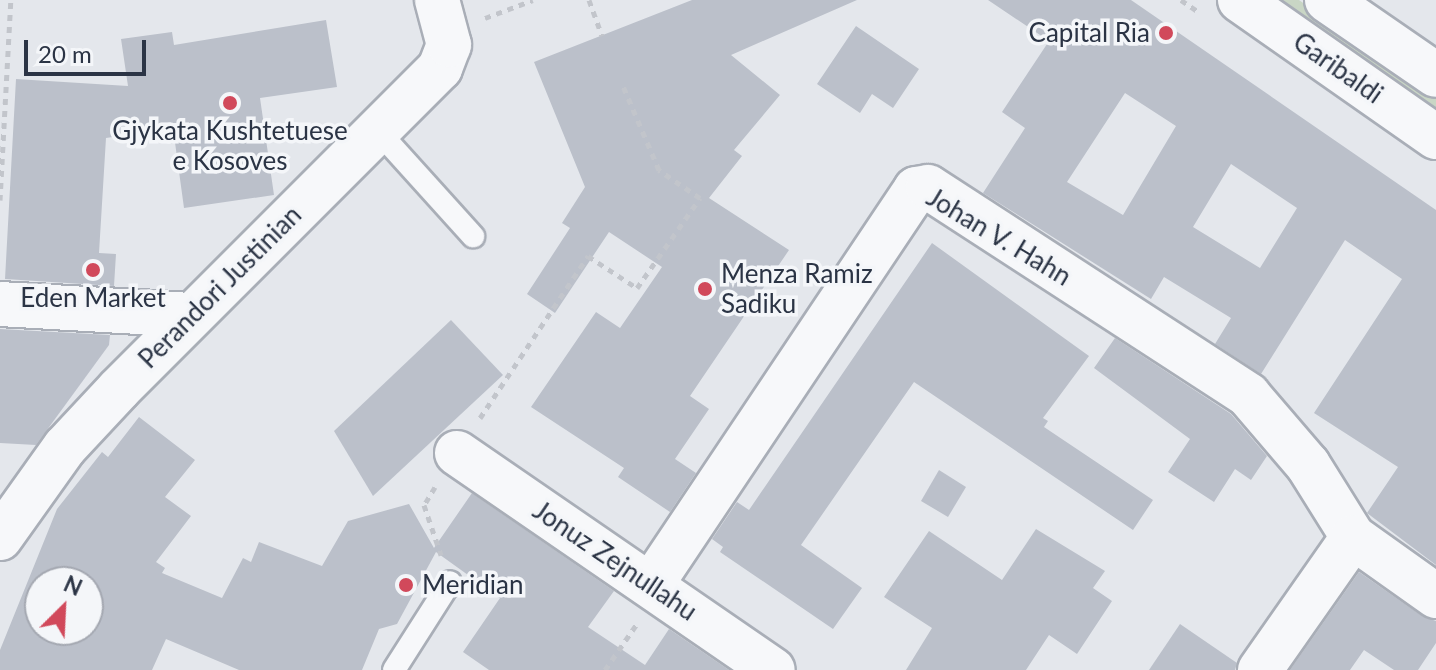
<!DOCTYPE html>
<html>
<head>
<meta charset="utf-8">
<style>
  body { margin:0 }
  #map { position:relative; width:1436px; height:670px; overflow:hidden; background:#e4e7ec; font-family:Lato,sans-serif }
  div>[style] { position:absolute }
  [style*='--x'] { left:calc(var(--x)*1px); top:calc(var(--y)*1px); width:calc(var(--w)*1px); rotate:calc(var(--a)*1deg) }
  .green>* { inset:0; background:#c9d6c5 }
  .building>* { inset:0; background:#bbc0ca }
  .path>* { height:5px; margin-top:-2.5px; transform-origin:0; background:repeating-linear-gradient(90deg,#c2c5cb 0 6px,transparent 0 12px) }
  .roads { filter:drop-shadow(2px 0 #a9aeb7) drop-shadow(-2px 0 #a9aeb7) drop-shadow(0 2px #a9aeb7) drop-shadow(0 -2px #a9aeb7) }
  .service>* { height:22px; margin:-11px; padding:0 11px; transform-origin:11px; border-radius:11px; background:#f7f8fa }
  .minor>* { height:44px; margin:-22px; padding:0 22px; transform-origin:22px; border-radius:22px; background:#f7f8fa }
  .dots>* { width:22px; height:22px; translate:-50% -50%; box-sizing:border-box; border:4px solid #f4f6f9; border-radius:50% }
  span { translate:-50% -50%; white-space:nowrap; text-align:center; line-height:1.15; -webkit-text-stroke:7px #f4f6f9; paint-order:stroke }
  .poi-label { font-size:26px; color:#2b3445 }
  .right { translate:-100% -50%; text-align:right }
  .left { translate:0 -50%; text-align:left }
  .street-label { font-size:26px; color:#2b3445 }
  .north { position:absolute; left:24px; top:566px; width:80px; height:80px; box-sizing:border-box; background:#f4f6f9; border:2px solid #a4a8b1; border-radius:50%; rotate:24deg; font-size:22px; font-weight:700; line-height:32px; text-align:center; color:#2b3445 }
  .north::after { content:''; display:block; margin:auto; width:28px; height:36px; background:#d1495b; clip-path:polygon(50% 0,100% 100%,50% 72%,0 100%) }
  .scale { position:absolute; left:24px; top:40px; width:122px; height:36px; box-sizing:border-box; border:4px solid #2b3445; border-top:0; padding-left:10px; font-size:24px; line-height:28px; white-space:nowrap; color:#2b3445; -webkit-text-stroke:6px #f4f6f9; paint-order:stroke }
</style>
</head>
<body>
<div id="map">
  <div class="green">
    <div style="clip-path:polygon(1254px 0,1299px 0,1436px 98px,1436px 131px)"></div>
  </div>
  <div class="building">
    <div style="clip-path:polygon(692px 0,857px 0,731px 55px,780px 95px,734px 150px,742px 156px,709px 198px,789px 250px,690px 396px,709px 409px,675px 459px,696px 473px,670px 512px,618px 477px,624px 468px,531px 407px,596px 312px,620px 328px,662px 267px,609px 232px,555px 313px,527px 294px,570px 228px,562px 223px,585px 187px,534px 62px)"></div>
    <div style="clip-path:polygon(evenodd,988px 0,1131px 0,1436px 210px,1436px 565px,1367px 513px,1398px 467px,1314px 413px,1402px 279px,1345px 240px,1261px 374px,1215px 344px,1231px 318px,1164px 277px,1151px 299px,983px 193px,1025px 128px,1002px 112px,1049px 41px,988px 0,1125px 93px,1176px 126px,1123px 215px,1067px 182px,1125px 93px,988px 0,1231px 164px,1297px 208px,1260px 268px,1193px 227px,1231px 164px)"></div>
    <div style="clip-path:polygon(326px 20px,337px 87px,260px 98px,274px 195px,184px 208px,173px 128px,106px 138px,99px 253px,116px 254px,114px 286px,5px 279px,16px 79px,128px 86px,121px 39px,172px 32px,174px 45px)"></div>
    <div style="clip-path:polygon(856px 26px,919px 69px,893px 108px,872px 94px,860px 113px,817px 84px)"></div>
    <div style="clip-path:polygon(932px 243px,1089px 356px,1043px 418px,1048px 421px,1044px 427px,1153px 500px,1133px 530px,914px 382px,801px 545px,862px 588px,833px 629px,720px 552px,723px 547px,712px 539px,737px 502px,749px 510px)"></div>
    <div style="clip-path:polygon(451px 320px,503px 375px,373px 496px,334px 431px)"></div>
    <div style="clip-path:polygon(0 329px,110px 335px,109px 345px,36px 445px,0 443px)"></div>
    <div style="clip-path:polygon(1115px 338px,1231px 414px,1267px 456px,1251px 480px,1235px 469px,1214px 502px,1168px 472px,1190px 439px,1094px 368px)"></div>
    <div style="clip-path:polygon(evenodd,139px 417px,195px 460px,165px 497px,191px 516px,156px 562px,165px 568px,162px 573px,222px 598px,243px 558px,251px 562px,259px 542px,322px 566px,348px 521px,409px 504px,434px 548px,472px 493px,614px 591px,588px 627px,645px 665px,669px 629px,729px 670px,489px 670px,463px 652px,500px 598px,436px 552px,397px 624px,379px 629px,362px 670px,239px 670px,166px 639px,152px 670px,0 670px,0 650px,57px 509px,102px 452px,108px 457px,139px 417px,40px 582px,88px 582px,88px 630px,40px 630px,40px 582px)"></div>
    <div style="clip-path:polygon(939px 470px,966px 487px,948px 517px,921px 501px)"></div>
    <div style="clip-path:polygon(1036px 529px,1105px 571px,1093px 588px,1112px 601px,1077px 654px,1049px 635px,1026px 670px,906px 670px,932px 628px,884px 597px,929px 531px,1002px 580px)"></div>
    <div style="clip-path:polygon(1359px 572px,1422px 616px,1436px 621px,1436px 643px,1418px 670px,1394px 670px,1364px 650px,1350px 670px,1290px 670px)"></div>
    <div style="clip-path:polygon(1180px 624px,1237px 663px,1235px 670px,1149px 670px)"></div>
  </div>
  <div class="path">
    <div style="--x:589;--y:0;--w:38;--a:70"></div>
    <div style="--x:1181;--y:0;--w:23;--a:34"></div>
    <div style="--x:485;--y:18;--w:51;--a:-20.6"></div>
    <div style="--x:0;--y:200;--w:200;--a:-86.9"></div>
    <div style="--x:480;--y:418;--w:195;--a:-56.3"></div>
    <div style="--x:588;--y:256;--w:59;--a:33.1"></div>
    <div style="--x:637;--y:288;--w:110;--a:-55"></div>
    <div style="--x:700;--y:198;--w:50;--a:-145.7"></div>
    <div style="--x:659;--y:170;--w:91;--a:-113.2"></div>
    <div style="--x:435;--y:487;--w:21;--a:121"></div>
    <div style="--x:424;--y:505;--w:53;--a:71.2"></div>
    <div style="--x:605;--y:670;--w:55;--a:-55.4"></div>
  </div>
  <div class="roads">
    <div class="service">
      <div style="--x:378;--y:131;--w:142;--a:47.9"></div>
      <div style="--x:394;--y:670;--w:104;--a:-57.5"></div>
    </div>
    <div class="minor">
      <div style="--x:1240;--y:0;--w:239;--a:35"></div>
      <div style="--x:1327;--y:0;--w:132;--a:34.5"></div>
      <div style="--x:0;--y:304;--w:192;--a:3.3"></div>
      <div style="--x:457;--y:453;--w:383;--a:34.5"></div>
      <div style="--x:0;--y:538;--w:112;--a:-54.5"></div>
      <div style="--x:65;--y:447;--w:79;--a:-47"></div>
      <div style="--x:119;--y:389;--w:454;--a:-45"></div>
      <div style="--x:440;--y:68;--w:25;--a:-69"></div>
      <div style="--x:449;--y:45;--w:47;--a:-104.9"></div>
      <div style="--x:651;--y:585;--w:476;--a:-56.2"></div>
      <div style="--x:916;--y:189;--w:12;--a:-9"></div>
      <div style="--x:928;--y:187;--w:382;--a:33"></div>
      <div style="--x:1248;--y:395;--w:92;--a:49.4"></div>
      <div style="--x:1308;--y:465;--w:85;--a:58"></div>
      <div style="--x:1353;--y:537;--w:102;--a:35.4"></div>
      <div style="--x:1260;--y:670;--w:162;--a:-55"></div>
    </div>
  </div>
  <div class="dots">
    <div style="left:1166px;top:33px;background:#d1495b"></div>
    <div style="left:230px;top:103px;background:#d1495b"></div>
    <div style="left:93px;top:270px;background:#d1495b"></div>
    <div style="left:705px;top:289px;background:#d1495b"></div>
    <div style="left:406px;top:585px;background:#d1495b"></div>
  </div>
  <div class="poi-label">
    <span class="right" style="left:1150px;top:33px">Capital Ria</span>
    <span style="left:230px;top:146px">Gjykata Kushtetuese<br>e Kosoves</span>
    <span class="left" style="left:721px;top:289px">Menza Ramiz<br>Sadiku</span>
    <span style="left:93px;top:298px">Eden Market</span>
    <span class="left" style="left:422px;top:585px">Meridian</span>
  </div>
  <div class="street-label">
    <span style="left:1338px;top:68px;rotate:35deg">Garibaldi</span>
    <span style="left:999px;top:237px;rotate:31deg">Johan V. Hahn</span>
    <span style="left:220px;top:287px;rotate:-45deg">Perandori Justinian</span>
    <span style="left:615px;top:561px;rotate:34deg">Jonuz Zejnullahu</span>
  </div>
  <div class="north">N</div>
  <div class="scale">20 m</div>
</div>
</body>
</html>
